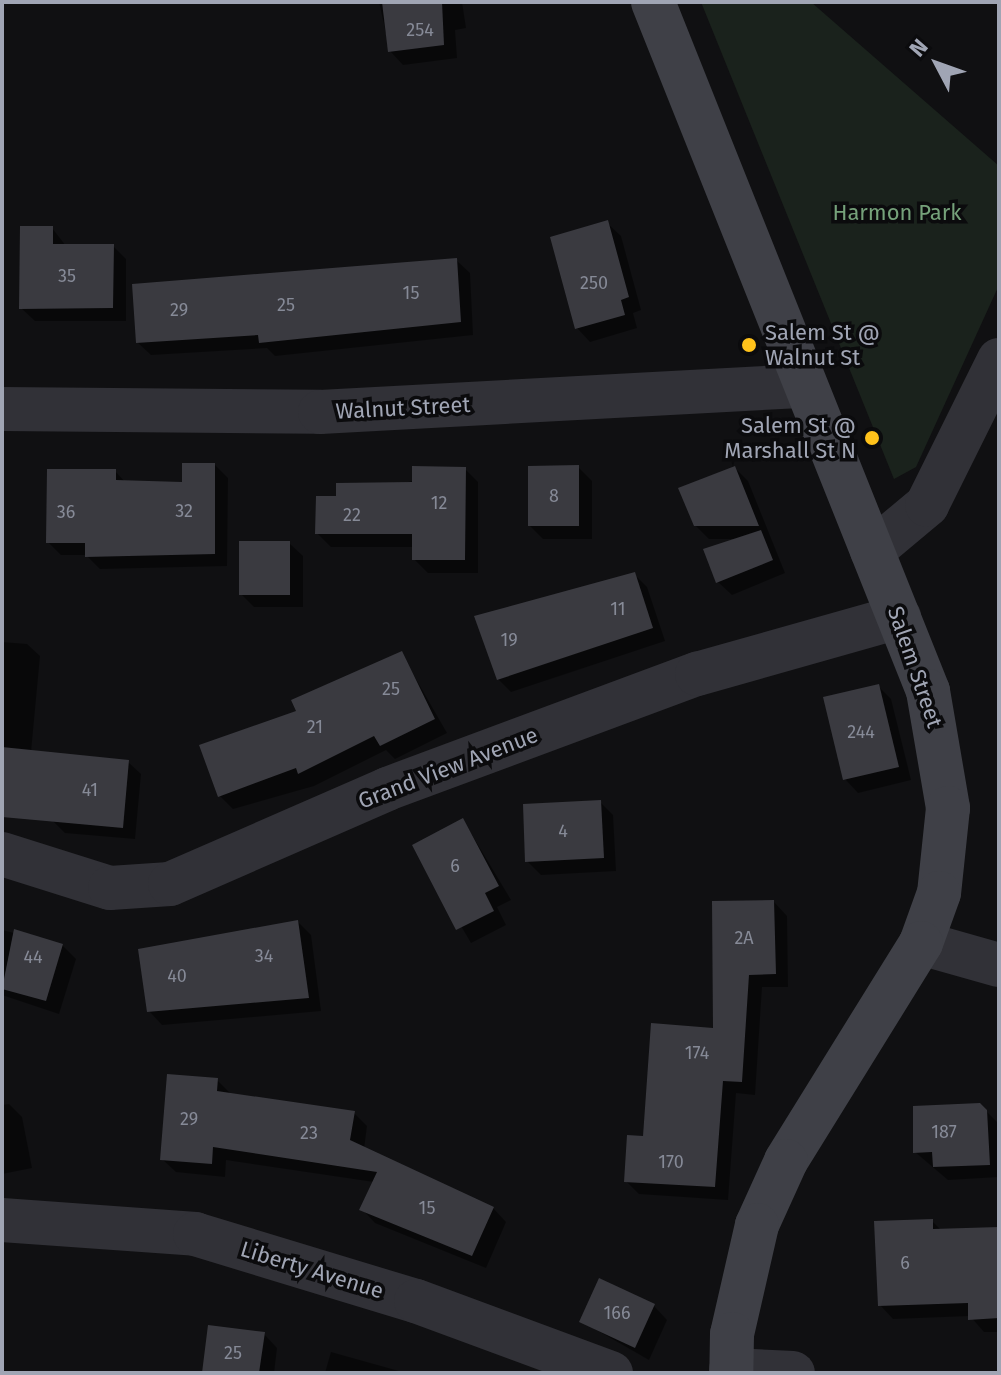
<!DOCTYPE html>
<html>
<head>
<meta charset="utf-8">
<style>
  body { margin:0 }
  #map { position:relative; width:1001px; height:1375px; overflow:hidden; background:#101012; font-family:"Fira Sans",sans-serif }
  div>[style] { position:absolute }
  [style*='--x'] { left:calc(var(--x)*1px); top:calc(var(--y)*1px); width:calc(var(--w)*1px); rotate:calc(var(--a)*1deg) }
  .green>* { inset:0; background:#1a221c }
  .shadow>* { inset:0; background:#0007 }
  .building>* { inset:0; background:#3a3a40 }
  .street>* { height:44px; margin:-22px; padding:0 22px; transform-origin:22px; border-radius:22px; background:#313137 }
  .secondary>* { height:44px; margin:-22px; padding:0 22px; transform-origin:22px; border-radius:22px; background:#3f4047 }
  .dots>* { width:22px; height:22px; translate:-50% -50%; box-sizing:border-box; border:4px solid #0b0b0d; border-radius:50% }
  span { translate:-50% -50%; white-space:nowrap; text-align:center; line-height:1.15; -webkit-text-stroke:7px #0b0b0d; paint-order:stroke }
  .number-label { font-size:18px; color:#868a97 }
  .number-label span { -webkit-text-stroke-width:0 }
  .park-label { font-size:22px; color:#75a17a }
  .poi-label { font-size:22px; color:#a0a5b4 }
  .left { translate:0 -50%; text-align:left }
  .right { translate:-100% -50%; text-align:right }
  .street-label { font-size:22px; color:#a0a5b4 }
  .frame { position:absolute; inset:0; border:4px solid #a0a5b4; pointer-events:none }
  .north { position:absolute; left:897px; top:24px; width:80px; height:80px; -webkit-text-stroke:6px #0b0b0d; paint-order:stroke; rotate:311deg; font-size:22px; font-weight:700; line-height:32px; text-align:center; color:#a0a5b4 }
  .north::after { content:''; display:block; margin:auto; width:28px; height:36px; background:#a0a5b4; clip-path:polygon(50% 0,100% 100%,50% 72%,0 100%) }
</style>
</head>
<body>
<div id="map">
  <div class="green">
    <div style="clip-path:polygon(701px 2px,811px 2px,999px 166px,999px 285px,916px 467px,894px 479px)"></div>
  </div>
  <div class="shadow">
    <div style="clip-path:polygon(379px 2px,462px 2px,466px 28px,455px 30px,457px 58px,403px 65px,390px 51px)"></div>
    <div style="clip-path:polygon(607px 223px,621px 236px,641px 310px,633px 313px,637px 328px,590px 342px,577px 328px)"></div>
    <div style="clip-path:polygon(52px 228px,66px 246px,113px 246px,126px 259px,126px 321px,35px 321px,21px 308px)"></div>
    <div style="clip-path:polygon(456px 260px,470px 273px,473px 335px,275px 356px,267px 348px,151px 355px,137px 342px)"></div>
    <div style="clip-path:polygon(215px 465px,228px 478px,227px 566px,100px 569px,86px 555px,61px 555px,48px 542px,115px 471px,126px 483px,184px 484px)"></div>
    <div style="clip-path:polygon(578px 467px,592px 481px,592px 539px,543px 539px,530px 526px)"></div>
    <div style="clip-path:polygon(735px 468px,748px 481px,785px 573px,732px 595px,718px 582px,737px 539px,709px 539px,695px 525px)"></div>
    <div style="clip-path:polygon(465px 469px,478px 482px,478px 573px,428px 573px,414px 559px,414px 547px,331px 547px,317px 533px,338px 498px)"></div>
    <div style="clip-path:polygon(289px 543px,303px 556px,303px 607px,254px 607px,241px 594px)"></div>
    <div style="clip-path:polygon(634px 574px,647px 587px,665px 641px,511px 692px,498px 679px,477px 617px)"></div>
    <div style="clip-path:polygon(2px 642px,27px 644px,40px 656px,31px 752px,128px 762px,141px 774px,135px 839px,65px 833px,53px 821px,2px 812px)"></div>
    <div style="clip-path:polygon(401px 653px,447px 733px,395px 759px,386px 750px,314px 786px,233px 809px,220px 796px,299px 712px)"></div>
    <div style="clip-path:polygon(878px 686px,891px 699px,911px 780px,858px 793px,845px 779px)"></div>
    <div style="clip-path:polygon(600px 802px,613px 815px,616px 871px,541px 875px,527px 861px)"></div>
    <div style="clip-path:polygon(463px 820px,511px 900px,497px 907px,506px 925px,471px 943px,414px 846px)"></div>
    <div style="clip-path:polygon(774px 902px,787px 916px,788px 987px,762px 987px,755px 1095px,736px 1093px,728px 1200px,639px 1194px,626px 1181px,645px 1138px,715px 1030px)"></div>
    <div style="clip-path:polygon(298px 922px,311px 935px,321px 1011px,162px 1025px,149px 1011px)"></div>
    <div style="clip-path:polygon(2px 930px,62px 945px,76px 959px,59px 1014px,2px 995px)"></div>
    <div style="clip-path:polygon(217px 1080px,231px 1094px,354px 1113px,367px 1126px,364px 1149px,493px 1208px,506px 1222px,486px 1268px,375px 1223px,362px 1209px,374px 1182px,226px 1160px,225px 1177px,176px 1172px,162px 1159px)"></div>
    <div style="clip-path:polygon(9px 1104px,22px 1117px,32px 1168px,2px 1174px,2px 1105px)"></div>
    <div style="clip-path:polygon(980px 1105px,999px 1124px,999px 1177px,948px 1180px,915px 1152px)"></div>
    <div style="clip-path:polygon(932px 1221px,942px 1231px,999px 1229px,999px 1332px,984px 1332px,970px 1316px,893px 1319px,880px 1305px)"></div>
    <div style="clip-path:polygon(654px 1306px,667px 1320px,649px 1360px,581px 1321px)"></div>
    <div style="clip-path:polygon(264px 1334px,277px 1348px,274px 1373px,204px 1373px)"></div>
    <div style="clip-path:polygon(331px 1352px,406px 1373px,325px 1373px)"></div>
  </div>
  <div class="building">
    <div style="clip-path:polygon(382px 2px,442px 2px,444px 45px,388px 52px)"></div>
    <div style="clip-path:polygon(608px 220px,629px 297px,621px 300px,625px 315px,575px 329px,550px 237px)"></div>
    <div style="clip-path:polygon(20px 226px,53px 226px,53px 244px,114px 244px,113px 308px,19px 309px)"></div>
    <div style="clip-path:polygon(457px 258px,461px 322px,259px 343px,258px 335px,136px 343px,132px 284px)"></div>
    <div style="clip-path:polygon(182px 463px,215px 463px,215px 554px,85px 557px,85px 543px,46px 543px,47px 469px,116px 469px,116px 480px,182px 482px)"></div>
    <div style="clip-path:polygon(579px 465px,579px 526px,528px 526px,528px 466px)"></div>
    <div style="clip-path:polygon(412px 466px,466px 467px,465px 560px,412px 560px,412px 534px,315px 534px,316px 496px,336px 496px,336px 483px,412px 482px)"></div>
    <div style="clip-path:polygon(735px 466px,759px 526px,694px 526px,678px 488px)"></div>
    <div style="clip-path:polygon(761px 530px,773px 560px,716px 583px,703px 549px)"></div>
    <div style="clip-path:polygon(239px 541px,290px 541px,290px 595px,239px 595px)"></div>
    <div style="clip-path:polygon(635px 572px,653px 628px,497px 680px,474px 616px)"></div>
    <div style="clip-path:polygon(402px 651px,435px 719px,380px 746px,374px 736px,298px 774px,296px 768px,218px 797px,199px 745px,296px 711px,291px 700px)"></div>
    <div style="clip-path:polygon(879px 684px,899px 767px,843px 780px,823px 697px)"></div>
    <div style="clip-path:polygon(2px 747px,129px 760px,123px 828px,2px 817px)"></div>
    <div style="clip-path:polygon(601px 800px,604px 858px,525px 862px,523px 804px)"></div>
    <div style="clip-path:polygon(463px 818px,499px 886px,485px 893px,494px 911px,456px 930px,412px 845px)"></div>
    <div style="clip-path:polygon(774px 900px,776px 974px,749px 975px,742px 1082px,723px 1081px,715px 1187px,624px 1182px,627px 1135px,643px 1136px,651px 1023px,713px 1028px,712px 901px)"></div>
    <div style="clip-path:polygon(298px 920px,309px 998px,147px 1012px,138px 949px)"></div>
    <div style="clip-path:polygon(14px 929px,63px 944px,46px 1001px,2px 989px)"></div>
    <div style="clip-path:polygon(167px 1074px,218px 1078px,217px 1091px,355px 1111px,350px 1140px,494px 1207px,472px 1256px,359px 1210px,377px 1172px,213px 1147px,212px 1164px,160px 1160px)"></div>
    <div style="clip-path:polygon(980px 1103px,987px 1110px,990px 1165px,933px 1167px,932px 1152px,913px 1153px,913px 1106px)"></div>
    <div style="clip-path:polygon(933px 1219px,933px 1229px,999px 1227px,999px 1318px,968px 1320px,968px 1303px,878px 1306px,874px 1221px)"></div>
    <div style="clip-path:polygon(599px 1278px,655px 1304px,635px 1348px,579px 1322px)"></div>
    <div style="clip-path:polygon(208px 1325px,265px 1332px,259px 1373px,202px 1373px)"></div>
  </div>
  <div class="street">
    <div style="--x:2;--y:409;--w:318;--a:0.5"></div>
    <div style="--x:320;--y:412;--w:485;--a:-3.1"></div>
    <div style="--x:872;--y:551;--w:72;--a:-39.9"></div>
    <div style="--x:927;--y:505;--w:162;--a:-63.6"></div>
    <div style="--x:2;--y:854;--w:113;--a:17.5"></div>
    <div style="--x:110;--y:888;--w:60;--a:-3.8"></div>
    <div style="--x:170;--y:884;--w:237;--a:-23.6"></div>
    <div style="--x:387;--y:789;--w:331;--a:-20.4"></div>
    <div style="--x:697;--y:674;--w:210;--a:-15.8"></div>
    <div style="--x:921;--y:943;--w:81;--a:15.8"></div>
    <div style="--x:2;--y:1220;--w:194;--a:4.1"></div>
    <div style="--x:195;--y:1234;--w:231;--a:16.9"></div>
    <div style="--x:416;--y:1301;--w:208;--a:20.3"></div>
    <div style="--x:731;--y:1370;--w:62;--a:2.8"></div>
  </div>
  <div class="secondary">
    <div style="--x:653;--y:2;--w:742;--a:68.24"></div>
    <div style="--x:928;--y:691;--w:119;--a:80.3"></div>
    <div style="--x:948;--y:808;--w:85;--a:96"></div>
    <div style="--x:939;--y:893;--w:53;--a:109.8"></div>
    <div style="--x:921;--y:943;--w:256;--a:121.8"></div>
    <div style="--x:786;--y:1161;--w:70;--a:114.4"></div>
    <div style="--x:757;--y:1225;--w:112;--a:102.9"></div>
    <div style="--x:732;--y:1334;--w:39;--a:91"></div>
  </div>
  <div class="dots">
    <div style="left:749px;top:345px;background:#ffc21b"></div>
    <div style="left:872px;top:438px;background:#ffc21b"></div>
  </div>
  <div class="number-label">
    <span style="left:420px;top:30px">254</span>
    <span style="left:67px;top:276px">35</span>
    <span style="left:594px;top:283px">250</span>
    <span style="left:411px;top:293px">15</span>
    <span style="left:286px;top:305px">25</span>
    <span style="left:179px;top:310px">29</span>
    <span style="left:554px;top:496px">8</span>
    <span style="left:439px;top:503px">12</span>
    <span style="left:184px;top:511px">32</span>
    <span style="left:66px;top:512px">36</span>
    <span style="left:352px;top:515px">22</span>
    <span style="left:618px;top:609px">11</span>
    <span style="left:509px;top:640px">19</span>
    <span style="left:391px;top:689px">25</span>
    <span style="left:315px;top:727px">21</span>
    <span style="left:861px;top:732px">244</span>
    <span style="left:90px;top:790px">41</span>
    <span style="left:563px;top:831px">4</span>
    <span style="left:455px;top:866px">6</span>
    <span style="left:744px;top:938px">2A</span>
    <span style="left:264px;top:956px">34</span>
    <span style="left:33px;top:957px">44</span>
    <span style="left:177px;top:976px">40</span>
    <span style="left:697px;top:1053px">174</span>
    <span style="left:189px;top:1119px">29</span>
    <span style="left:944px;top:1132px">187</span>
    <span style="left:309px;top:1133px">23</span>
    <span style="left:671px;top:1162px">170</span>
    <span style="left:427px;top:1208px">15</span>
    <span style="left:905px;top:1263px">6</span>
    <span style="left:617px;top:1313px">166</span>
    <span style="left:233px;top:1353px">25</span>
  </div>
  <div class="park-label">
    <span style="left:897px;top:213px">Harmon Park</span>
  </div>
  <div class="poi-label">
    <span class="left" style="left:765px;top:345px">Salem St @<br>Walnut St</span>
    <span class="right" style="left:856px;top:438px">Salem St @<br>Marshall St N</span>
  </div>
  <div class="street-label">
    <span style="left:403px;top:408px;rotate:-3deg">Walnut Street</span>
    <span style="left:915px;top:667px;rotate:71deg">Salem Street</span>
    <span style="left:448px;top:768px;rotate:-21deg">Grand View Avenue</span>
    <span style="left:312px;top:1270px;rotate:17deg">Liberty Avenue</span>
  </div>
  <div class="frame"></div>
  <div class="north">N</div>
</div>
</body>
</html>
